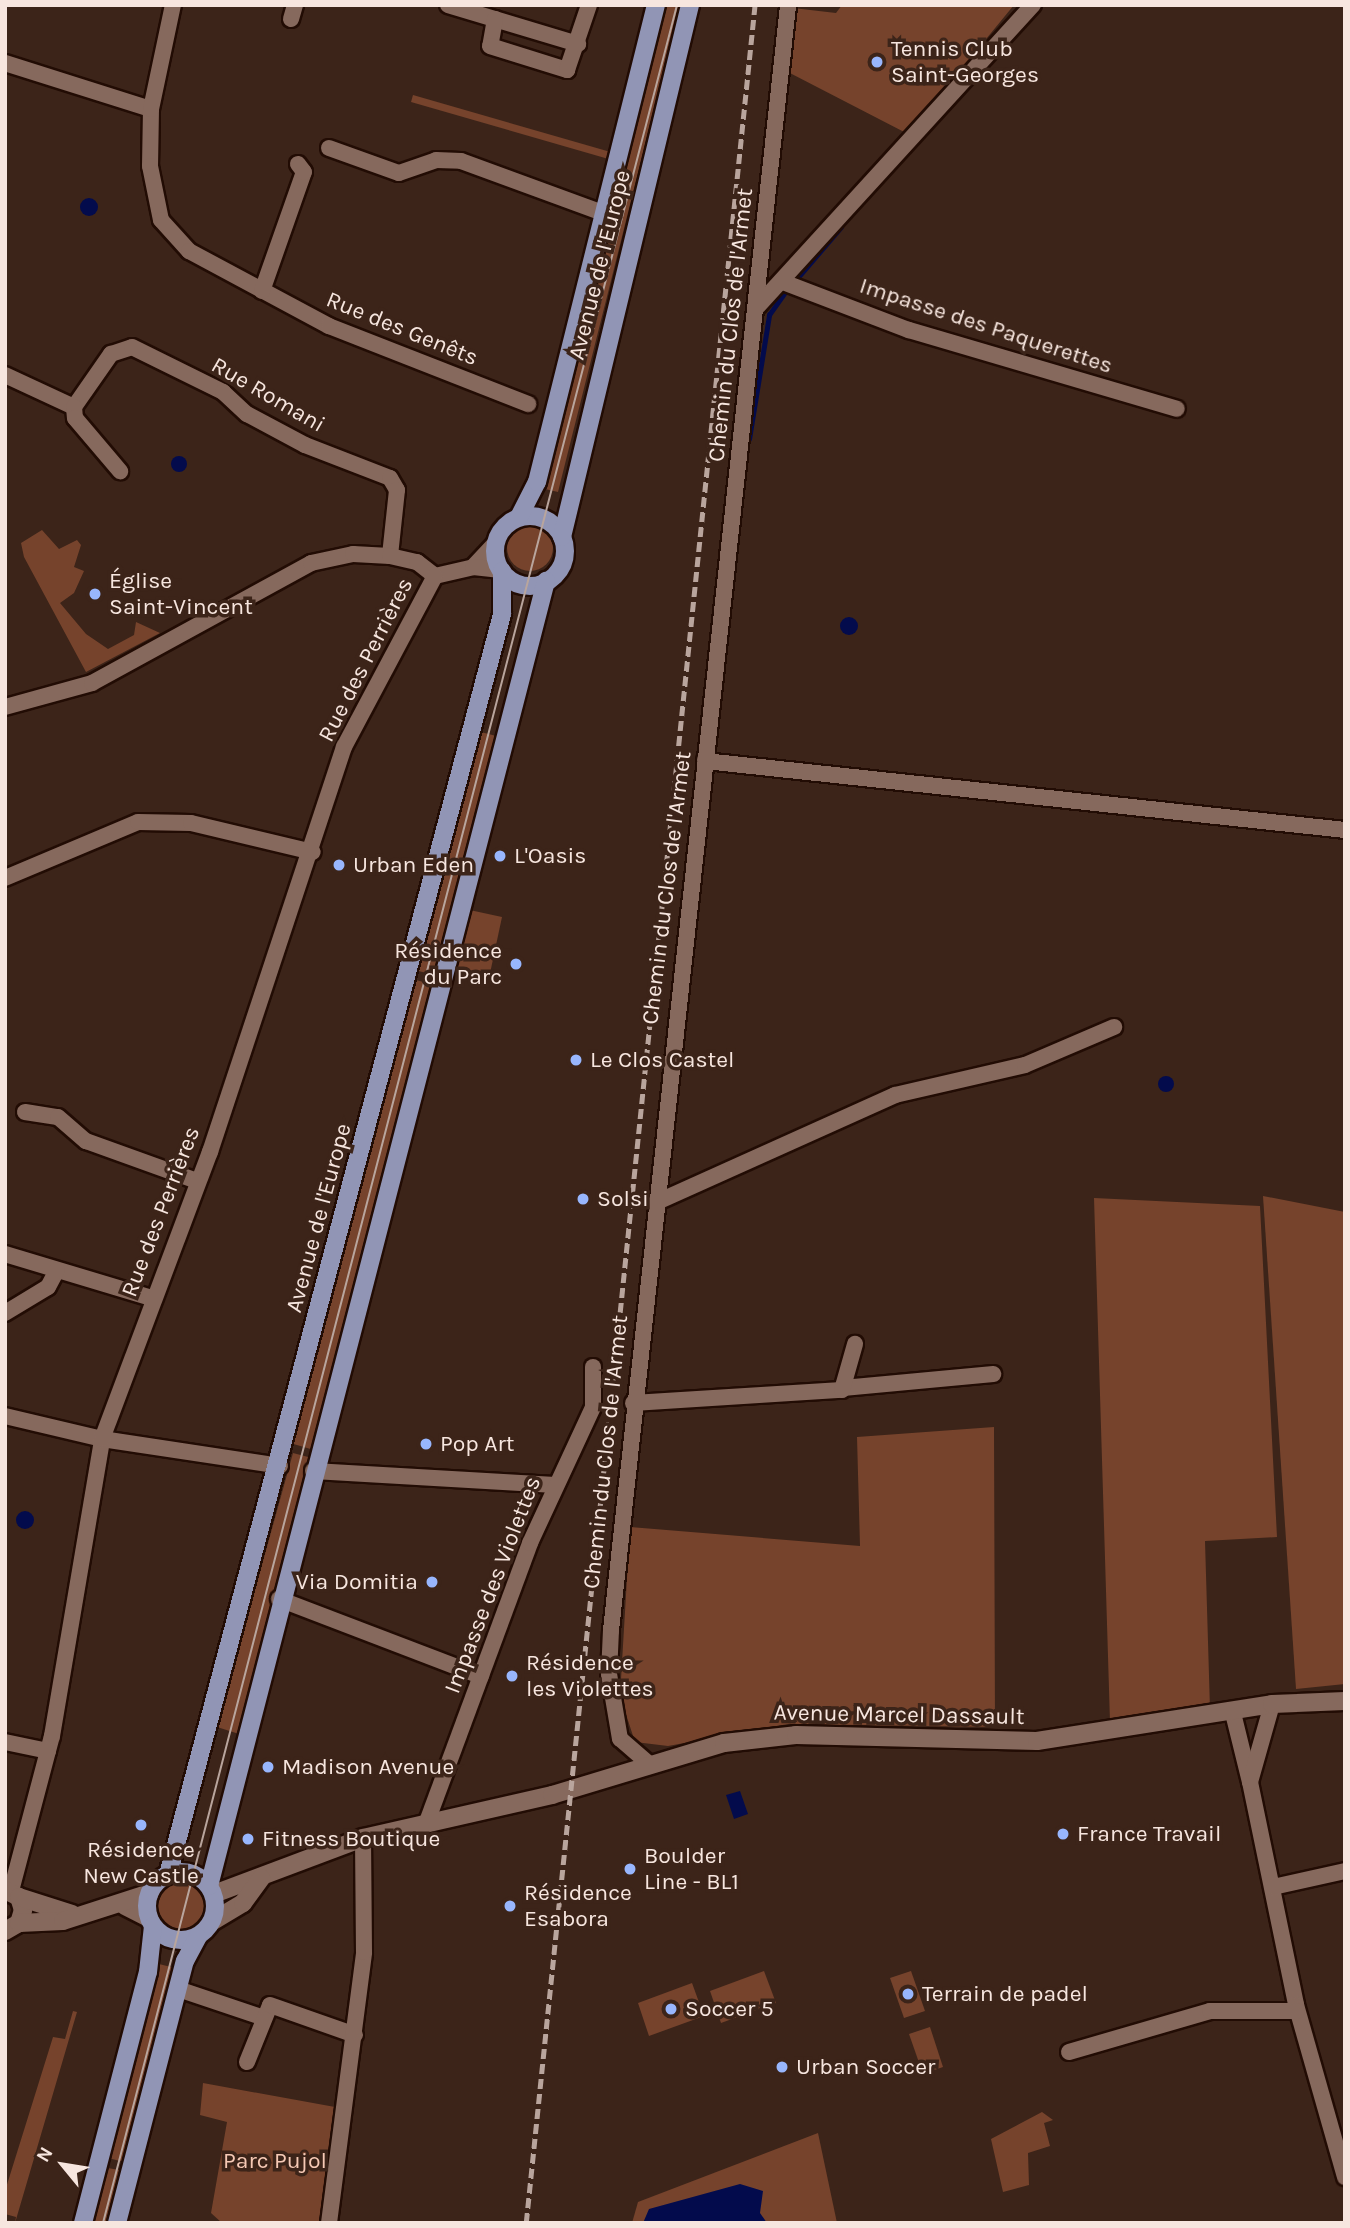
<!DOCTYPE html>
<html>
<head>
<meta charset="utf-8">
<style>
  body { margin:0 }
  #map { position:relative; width:1350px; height:2228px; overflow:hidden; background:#3c2419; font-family:Karla,sans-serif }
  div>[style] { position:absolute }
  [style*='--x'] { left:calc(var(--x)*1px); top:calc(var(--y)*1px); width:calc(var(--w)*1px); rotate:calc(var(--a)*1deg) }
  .green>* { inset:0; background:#76432c }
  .round { border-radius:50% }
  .water>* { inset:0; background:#030b4c }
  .stream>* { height:4.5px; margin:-2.25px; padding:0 2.25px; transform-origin:2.25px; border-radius:2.25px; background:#030b4c }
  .roads { filter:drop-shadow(2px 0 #220c04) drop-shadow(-2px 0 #220c04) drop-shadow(0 2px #220c04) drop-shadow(0 -2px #220c04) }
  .minor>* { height:16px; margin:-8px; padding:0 8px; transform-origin:8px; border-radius:8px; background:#86695d }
  .tertiary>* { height:18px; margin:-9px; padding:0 9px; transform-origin:9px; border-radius:9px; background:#86695d }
  .primary>* { height:18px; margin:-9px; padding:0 9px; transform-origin:9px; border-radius:9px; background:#9195b5 }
  .primary>.ring { margin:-9px; padding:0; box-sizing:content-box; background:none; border:18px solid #9195b5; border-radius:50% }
  .tram>* { height:2px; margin:-1px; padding:0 1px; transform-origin:1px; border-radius:1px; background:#b9a59d }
  .rail>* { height:4.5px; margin-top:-2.25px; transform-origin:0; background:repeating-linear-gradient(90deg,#b9a59d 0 10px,transparent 0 15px) }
  .dots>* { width:19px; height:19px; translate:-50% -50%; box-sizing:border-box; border:4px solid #3c2419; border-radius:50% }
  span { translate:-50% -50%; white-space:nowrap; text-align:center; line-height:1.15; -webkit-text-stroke:7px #3c2419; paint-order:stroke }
  .poi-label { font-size:23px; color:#f7e6df }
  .left { translate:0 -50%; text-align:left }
  .right { translate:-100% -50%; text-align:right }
  .street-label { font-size:23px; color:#f7e6df }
  .park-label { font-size:23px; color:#f6c9b5 }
  .frame { position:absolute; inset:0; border:7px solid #f7e6df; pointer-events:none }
  .north { position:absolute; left:28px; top:2130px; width:70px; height:70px; -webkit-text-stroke:5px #3c2419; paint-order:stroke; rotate:300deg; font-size:19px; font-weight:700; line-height:28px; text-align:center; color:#f7e6df }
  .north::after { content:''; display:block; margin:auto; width:24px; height:32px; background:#f7e6df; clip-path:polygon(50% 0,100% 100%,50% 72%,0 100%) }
</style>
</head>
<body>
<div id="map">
  <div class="green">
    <div style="clip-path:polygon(667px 5px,680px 5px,558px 492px,545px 489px)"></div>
    <div style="clip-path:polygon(842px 5px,1014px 5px,908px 134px,786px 71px,793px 8px,836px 13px)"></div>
    <div style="clip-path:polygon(413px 95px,614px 153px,612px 160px,411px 102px)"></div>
    <div class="round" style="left:507px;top:525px;width:46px;height:46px"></div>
    <div style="clip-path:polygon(42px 530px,59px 549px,77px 540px,81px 545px,74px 567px,84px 571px,74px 593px,60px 603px,86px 634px,108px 649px,134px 635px,136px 622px,160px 633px,86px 672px,24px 557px,21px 543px)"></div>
    <div style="clip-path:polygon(477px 731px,500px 737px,437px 976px,415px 970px)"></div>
    <div style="clip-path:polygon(465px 909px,502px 917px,489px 978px,452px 971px)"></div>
    <div style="clip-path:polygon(412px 979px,435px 985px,314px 1450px,290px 1443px)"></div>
    <div style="clip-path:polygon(1263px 1196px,1345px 1212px,1345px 1684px,1296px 1689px)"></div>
    <div style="clip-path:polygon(1094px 1198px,1260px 1206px,1277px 1537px,1205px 1541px,1210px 1709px,1110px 1722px)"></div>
    <div style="clip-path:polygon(994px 1427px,995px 1727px,788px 1724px,668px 1746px,635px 1742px,620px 1696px,630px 1527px,860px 1546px,857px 1437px)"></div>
    <div style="clip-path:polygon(293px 1453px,312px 1458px,239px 1734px,217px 1727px)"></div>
    <div class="round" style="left:158px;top:1883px;width:46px;height:46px"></div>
    <div style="clip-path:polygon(155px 1963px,179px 1969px,128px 2163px,104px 2157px)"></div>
    <div style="clip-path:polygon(764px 1971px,776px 2003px,721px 2023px,710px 1991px)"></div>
    <div style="clip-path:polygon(911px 1971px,925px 2011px,904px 2018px,890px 1978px)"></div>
    <div style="clip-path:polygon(692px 1983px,704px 2016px,649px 2036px,638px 2003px)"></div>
    <div style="clip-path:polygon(73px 2011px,77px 2012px,15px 2223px,16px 2217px,5px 2214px,5px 2191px,53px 2037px,65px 2039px)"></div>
    <div style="clip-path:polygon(930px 2027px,943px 2067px,923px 2074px,909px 2034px)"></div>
    <div style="clip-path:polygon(203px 2083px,335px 2107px,324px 2223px,222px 2223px,211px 2213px,227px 2122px,200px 2115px)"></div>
    <div style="clip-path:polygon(1042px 2112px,1053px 2120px,1044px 2123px,1050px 2146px,1028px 2153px,1029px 2185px,1003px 2192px,991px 2139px)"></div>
    <div style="clip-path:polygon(818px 2133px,837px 2223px,632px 2223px,638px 2202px)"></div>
    <div style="clip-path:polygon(102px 2167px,125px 2171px,112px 2223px,88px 2223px)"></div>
  </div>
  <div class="water">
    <div class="round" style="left:80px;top:198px;width:18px;height:18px"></div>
    <div class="round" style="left:171px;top:456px;width:16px;height:16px"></div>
    <div class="round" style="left:840px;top:617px;width:18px;height:18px"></div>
    <div class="round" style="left:1158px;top:1076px;width:16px;height:16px"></div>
    <div class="round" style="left:16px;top:1511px;width:18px;height:18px"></div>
    <div style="clip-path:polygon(740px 1791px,748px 1814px,734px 1819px,726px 1795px)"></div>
    <div style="clip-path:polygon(740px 2184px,763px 2191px,760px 2213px,767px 2223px,643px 2223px,649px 2209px)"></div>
  </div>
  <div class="stream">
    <div style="--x:794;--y:282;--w:72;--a:-49.5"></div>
    <div style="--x:749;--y:439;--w:126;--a:-80.8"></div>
    <div style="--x:769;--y:315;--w:33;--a:-55"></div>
  </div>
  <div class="roads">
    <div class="minor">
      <div style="--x:448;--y:5;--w:136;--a:16.7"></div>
      <div style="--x:291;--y:19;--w:15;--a:-74"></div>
      <div style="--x:495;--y:19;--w:27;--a:100"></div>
      <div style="--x:490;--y:46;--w:81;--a:17.3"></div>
      <div style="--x:567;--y:70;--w:69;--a:-71.3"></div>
      <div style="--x:5;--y:63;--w:153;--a:17.5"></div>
      <div style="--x:151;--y:109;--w:57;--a:91"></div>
      <div style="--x:150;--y:166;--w:55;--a:78.5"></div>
      <div style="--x:161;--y:220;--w:42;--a:47.9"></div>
      <div style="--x:189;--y:251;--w:159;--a:28.2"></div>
      <div style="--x:329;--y:326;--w:214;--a:21.4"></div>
      <div style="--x:151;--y:109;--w:106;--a:-78.1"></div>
      <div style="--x:329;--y:148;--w:74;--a:19.7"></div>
      <div style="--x:399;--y:173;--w:39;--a:-19"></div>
      <div style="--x:436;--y:160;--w:25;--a:2"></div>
      <div style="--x:461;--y:161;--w:154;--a:20.1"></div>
      <div style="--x:783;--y:282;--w:135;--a:20.9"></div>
      <div style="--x:909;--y:330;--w:279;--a:16.4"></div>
      <div style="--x:262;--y:291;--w:126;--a:-70.6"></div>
      <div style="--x:304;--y:172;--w:10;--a:-127"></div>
      <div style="--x:758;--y:306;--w:408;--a:-47.6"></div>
      <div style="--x:5;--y:375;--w:76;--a:24.9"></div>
      <div style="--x:74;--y:407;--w:65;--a:-55.1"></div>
      <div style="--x:111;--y:354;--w:22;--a:-18"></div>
      <div style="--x:132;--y:347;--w:102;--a:26.3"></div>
      <div style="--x:223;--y:392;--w:33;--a:43"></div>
      <div style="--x:247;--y:414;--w:66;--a:28.1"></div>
      <div style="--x:305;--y:445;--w:91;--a:21.2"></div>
      <div style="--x:390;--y:478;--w:14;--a:60"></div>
      <div style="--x:397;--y:490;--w:66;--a:96.1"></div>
      <div style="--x:74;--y:407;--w:11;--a:85"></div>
      <div style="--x:75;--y:418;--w:70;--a:49.7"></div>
      <div style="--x:473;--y:567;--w:34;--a:-47"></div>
      <div style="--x:435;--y:576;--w:39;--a:-13"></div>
      <div style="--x:473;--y:567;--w:28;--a:6"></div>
      <div style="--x:5;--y:707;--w:90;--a:-15.4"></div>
      <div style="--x:92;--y:683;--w:250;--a:-28.7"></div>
      <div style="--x:311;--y:563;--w:43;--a:-12.1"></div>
      <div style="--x:353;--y:554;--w:37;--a:3"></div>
      <div style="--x:390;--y:556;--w:28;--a:13"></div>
      <div style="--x:417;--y:562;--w:23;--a:38"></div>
      <div style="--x:705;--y:761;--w:644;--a:6.15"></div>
      <div style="--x:5;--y:878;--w:144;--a:-22.8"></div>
      <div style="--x:138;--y:822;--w:53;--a:1.1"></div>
      <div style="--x:191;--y:823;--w:125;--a:13.4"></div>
      <div style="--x:25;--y:1112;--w:33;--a:9"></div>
      <div style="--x:58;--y:1117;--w:37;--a:41"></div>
      <div style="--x:86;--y:1141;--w:118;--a:19.8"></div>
      <div style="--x:655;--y:1203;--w:263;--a:-24.2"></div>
      <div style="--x:895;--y:1095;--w:133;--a:-13"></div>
      <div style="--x:1025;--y:1065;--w:97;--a:-23.1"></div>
      <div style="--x:5;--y:1254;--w:153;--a:16.7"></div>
      <div style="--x:5;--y:1313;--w:50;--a:-31.2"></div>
      <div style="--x:48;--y:1287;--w:19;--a:-62"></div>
      <div style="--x:843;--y:1388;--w:151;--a:-5.3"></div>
      <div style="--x:633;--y:1403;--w:209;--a:-3.6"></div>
      <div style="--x:842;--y:1390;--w:48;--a:-74.2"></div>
      <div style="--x:5;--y:1416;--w:100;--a:13.3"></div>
      <div style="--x:102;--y:1439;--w:180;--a:8.6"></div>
      <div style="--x:313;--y:1471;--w:243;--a:3.3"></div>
      <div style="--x:279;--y:1599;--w:216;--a:20.9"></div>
      <div style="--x:1233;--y:1713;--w:71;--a:76.2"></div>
      <div style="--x:5;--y:1742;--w:44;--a:11.8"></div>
      <div style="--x:648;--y:1763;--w:37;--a:-139"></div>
      <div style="--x:620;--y:1739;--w:66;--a:-99.6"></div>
      <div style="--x:609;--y:1674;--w:44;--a:-87.4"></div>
      <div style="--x:611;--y:1630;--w:1635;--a:-83.78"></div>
      <div style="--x:1250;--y:1782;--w:228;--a:78.3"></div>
      <div style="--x:1296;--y:2005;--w:179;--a:74.1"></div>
      <div style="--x:1250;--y:1782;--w:81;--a:-74.2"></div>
      <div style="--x:428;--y:1819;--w:294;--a:-69.7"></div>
      <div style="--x:530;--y:1543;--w:150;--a:-65.1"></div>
      <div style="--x:593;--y:1407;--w:40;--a:-90"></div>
      <div style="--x:1273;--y:1887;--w:74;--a:-12.5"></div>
      <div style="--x:11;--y:1891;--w:160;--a:-75.2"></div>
      <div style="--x:52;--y:1736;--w:301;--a:-80.4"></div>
      <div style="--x:102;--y:1439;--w:307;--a:-69.4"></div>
      <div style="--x:210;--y:1152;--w:427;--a:-71.7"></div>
      <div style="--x:344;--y:747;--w:194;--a:-62"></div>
      <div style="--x:178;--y:1989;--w:91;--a:18.6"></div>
      <div style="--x:1069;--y:2052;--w:147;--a:-16.2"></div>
      <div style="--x:1210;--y:2011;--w:87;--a:0"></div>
      <div style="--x:247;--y:2062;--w:61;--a:-68"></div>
      <div style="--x:270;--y:2005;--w:90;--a:19.4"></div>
      <div style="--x:329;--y:2223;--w:273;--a:-82.6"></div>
      <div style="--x:364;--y:1952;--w:114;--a:-90.5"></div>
    </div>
    <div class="tertiary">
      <div style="--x:5;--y:1890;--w:16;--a:27"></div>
      <div style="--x:19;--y:1897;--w:14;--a:73"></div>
      <div style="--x:23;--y:1910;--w:14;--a:107"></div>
      <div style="--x:19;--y:1923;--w:16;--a:150"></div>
      <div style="--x:214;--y:1894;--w:159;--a:-20.6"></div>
      <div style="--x:363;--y:1838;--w:194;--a:-12.8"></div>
      <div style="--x:552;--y:1795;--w:180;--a:-16.8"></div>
      <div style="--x:724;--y:1743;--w:72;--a:-6.3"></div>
      <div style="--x:796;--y:1735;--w:241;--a:1.4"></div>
      <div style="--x:1037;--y:1741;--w:238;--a:-8.9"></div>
      <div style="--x:1272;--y:1704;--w:73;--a:-2.4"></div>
      <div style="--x:19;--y:1897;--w:56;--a:17.8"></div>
      <div style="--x:125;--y:1906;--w:27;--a:27"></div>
      <div style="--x:213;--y:1921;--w:35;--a:-31"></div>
      <div style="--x:243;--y:1903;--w:31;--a:-54"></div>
      <div style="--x:19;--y:1923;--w:44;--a:-2.6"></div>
      <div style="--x:63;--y:1921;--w:91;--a:-17.8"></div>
    </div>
    <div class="primary">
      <div class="ring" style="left:495px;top:516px;width:52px;height:52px"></div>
      <div style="--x:519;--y:517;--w:39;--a:-63"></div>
      <div style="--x:537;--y:482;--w:492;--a:-76"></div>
      <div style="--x:562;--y:537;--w:547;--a:-76.47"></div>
      <div class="ring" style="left:147px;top:1872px;width:50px;height:50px"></div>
      <div style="--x:168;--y:1875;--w:1304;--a:-75.16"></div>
      <div style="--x:502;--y:614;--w:43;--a:-90"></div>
      <div style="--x:209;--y:1886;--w:1348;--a:-75.52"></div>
      <div style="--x:83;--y:2223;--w:259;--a:-75.5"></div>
      <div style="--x:148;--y:1972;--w:46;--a:-83.8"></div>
      <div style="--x:117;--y:2223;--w:271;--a:-75.5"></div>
      <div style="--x:185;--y:1961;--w:27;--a:-62"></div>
    </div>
  </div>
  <div class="tram">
    <div style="--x:103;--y:2223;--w:2291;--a:-75.49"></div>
  </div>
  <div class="rail">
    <div style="--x:526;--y:2223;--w:2230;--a:-84.11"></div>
  </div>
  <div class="dots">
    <div style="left:877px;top:62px;background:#98b6fd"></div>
    <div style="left:95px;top:594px;background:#98b6fd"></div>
    <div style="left:500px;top:856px;background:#98b6fd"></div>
    <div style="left:339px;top:865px;background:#98b6fd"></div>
    <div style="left:516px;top:964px;background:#98b6fd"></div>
    <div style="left:576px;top:1060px;background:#98b6fd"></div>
    <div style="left:583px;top:1199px;background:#98b6fd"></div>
    <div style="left:426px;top:1444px;background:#98b6fd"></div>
    <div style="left:432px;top:1582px;background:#98b6fd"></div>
    <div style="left:512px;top:1676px;background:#98b6fd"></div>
    <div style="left:268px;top:1767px;background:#98b6fd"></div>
    <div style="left:141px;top:1825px;background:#98b6fd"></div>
    <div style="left:1063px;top:1834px;background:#98b6fd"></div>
    <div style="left:248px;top:1839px;background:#98b6fd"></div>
    <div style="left:630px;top:1869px;background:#98b6fd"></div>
    <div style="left:510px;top:1906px;background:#98b6fd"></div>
    <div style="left:908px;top:1994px;background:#98b6fd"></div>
    <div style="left:671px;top:2009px;background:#98b6fd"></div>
    <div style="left:782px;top:2067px;background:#98b6fd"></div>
  </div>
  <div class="poi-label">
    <span class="left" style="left:891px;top:62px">Tennis Club<br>Saint-Georges</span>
    <span class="left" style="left:109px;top:594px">Église<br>Saint-Vincent</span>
    <span class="left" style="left:514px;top:856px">L'Oasis</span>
    <span class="left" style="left:353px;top:865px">Urban Eden</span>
    <span class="right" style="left:502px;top:964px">Résidence<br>du Parc</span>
    <span class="left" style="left:590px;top:1060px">Le Clos Castel</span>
    <span class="left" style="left:597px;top:1199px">Solsi</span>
    <span class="left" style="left:440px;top:1444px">Pop Art</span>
    <span class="right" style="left:418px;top:1582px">Via Domitia</span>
    <span class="left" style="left:526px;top:1676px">Résidence<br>les Violettes</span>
    <span class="left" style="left:282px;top:1767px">Madison Avenue</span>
    <span class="left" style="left:1077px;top:1834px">France Travail</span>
    <span class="left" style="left:262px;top:1839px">Fitness Boutique</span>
    <span style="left:141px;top:1863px">Résidence<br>New Castle</span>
    <span class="left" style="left:644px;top:1869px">Boulder<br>Line - BL1</span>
    <span class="left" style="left:524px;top:1906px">Résidence<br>Esabora</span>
    <span class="left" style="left:922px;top:1994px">Terrain de padel</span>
    <span class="left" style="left:685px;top:2009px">Soccer 5</span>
    <span class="left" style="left:796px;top:2067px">Urban Soccer</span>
  </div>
  <div class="street-label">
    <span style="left:600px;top:265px;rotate:-76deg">Avenue de l'Europe</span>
    <span style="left:731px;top:325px;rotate:-84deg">Chemin du Clos de l'Armet</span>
    <span style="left:986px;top:326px;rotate:18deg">Impasse des Paquerettes</span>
    <span style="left:402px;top:329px;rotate:22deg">Rue des Genêts</span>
    <span style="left:268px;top:395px;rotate:30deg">Rue Romani</span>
    <span style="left:366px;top:660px;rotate:-63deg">Rue des Perrières</span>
    <span style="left:667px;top:888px;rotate:-83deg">Chemin du Clos de l'Armet</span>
    <span style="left:161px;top:1212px;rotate:-69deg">Rue des Perrières</span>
    <span style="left:319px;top:1218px;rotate:-75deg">Avenue de l'Europe</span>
    <span style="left:606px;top:1452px;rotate:-84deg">Chemin du Clos de l'Armet</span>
    <span style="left:493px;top:1585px;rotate:-69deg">Impasse des Violettes</span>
    <span style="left:899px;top:1715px;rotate:1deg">Avenue Marcel Dassault</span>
  </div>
  <div class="park-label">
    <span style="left:275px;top:2161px">Parc Pujol</span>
  </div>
  <div class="frame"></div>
  <div class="north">N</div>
</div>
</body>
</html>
